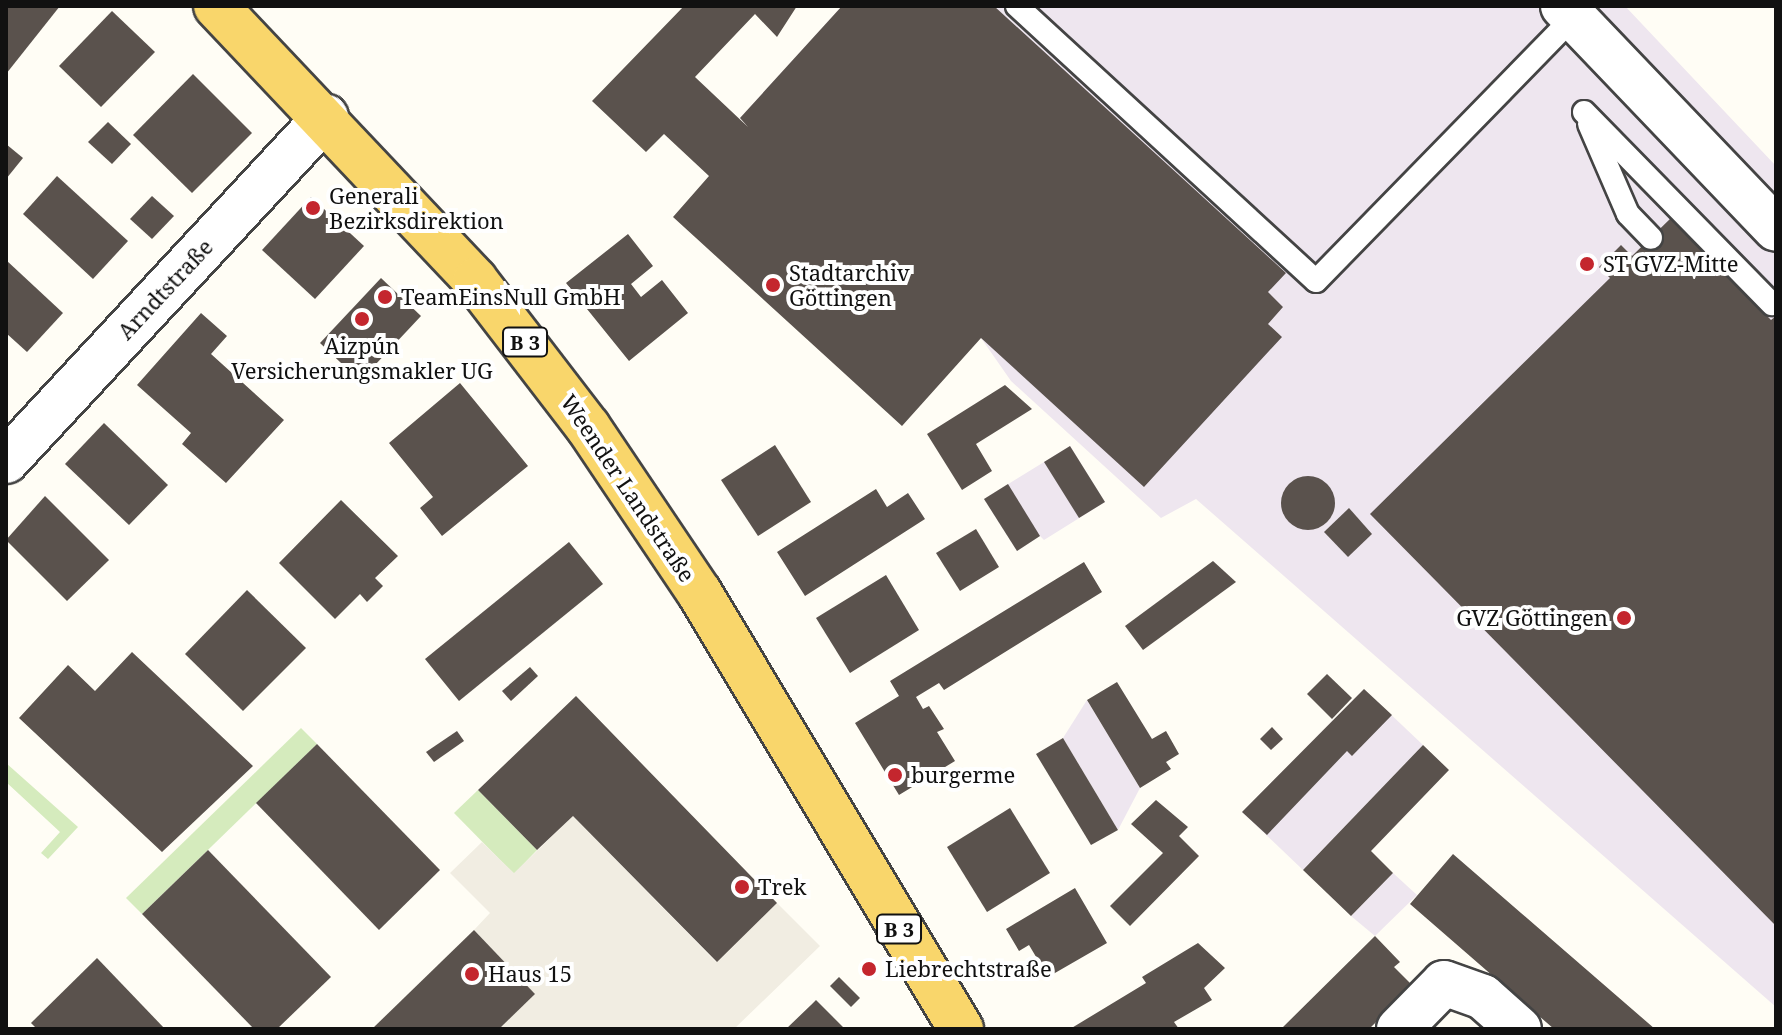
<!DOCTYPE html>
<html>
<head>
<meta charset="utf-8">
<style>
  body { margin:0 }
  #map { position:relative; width:1782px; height:1035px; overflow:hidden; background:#fffdf5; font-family:"Noto Serif",serif }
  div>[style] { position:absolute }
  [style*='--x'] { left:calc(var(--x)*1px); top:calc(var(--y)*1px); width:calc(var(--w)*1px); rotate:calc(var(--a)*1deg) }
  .industrial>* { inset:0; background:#eee6ef }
  .green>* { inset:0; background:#d5ebbd }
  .plaza>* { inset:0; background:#f1ede2 }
  .building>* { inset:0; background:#5a524d }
  .round { border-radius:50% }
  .roads { filter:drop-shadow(2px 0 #444) drop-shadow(-2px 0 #444) drop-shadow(0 2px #444) drop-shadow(0 -2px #444) }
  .service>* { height:22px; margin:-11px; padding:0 11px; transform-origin:11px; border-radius:11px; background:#fff }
  .minor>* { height:44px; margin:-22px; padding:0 22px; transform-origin:22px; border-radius:22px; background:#fff }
  .tertiary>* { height:44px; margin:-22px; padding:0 22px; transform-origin:22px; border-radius:22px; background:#fff }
  .primary>* { height:44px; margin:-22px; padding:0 22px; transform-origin:22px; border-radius:22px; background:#f9d66b }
  .dots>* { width:22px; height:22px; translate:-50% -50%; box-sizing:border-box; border:4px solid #fff; border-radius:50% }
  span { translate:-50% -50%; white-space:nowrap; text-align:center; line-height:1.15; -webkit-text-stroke:8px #fff; paint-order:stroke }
  .shield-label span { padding:2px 6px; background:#fff; border:2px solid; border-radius:6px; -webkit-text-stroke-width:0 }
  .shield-label { font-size:20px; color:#111; font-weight:700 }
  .poi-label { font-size:22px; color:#111 }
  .left { translate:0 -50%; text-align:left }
  .right { translate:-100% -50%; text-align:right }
  .street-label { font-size:22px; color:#111 }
  .frame { position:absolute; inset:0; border:8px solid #111; pointer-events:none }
</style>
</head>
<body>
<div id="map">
  <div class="industrial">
    <div style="clip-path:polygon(842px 6px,1625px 6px,1776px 166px,1776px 1007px,1196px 499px,1161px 518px,1011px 381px,981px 338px,752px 131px,740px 118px)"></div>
    <div style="clip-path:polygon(1070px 446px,1105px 502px,1044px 540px,1040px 536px,1017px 551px,984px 499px)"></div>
    <div style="clip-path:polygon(1364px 689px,1423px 745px,1303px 870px,1242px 812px)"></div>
    <div style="clip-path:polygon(1087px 700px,1140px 788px,1118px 830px,1063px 738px)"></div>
    <div style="clip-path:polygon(1393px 873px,1417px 895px,1375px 936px,1351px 916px)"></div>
  </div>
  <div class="green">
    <div style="clip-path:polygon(301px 728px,317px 744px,142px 914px,126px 898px)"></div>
    <div style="clip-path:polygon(6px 763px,78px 827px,48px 859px,41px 853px,60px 832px,6px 782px)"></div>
    <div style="clip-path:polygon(478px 790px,537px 850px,514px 874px,454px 813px)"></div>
  </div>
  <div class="plaza">
    <div style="clip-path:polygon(573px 816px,716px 962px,777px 903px,820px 946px,734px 1029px,499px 1029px,535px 994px,474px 930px,490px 913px,450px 873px,482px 842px,514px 873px)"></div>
  </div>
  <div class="building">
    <div style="clip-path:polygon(6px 6px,60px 6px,6px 74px)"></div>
    <div style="clip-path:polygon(684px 6px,797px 6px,777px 37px,755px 14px,695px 77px,748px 127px,740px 118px,842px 6px,994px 6px,1286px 273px,1268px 292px,1283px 307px,1268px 324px,1282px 337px,1144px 487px,981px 338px,902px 426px,673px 217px,709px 176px,664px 134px,646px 152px,592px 101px)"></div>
    <div style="clip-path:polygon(112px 11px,155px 52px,101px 107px,59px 66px)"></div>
    <div style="clip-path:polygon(193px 74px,252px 133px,192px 193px,133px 135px)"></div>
    <div style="clip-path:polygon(108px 122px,131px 144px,112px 164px,88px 142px)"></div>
    <div style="clip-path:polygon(6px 144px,23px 158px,6px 179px)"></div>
    <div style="clip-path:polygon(57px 176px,128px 241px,93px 279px,23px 214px)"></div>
    <div style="clip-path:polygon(152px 196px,174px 216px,152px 239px,130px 219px)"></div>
    <div style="clip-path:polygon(311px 197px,364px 246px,315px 299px,262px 250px)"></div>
    <div style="clip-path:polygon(1671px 218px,1771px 320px,1776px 316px,1776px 926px,1370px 514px,1610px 278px,1599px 267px,1621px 245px,1632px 256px)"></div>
    <div style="clip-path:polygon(628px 234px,653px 266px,631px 284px,641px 297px,662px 280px,688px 313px,629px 361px,566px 283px)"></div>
    <div style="clip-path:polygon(1586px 255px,1597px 265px,1588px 273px,1578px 263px)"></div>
    <div style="clip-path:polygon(6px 260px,63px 313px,27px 352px,6px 333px)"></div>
    <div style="clip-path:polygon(381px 278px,421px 316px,360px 381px,320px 343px)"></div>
    <div style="clip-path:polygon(201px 313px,227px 336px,211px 354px,284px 420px,226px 483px,182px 444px,191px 433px,137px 385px)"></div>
    <div style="clip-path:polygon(460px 383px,528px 466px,442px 536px,420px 508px,433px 497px,389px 443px)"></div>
    <div style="clip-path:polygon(1005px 385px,1032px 409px,976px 444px,992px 471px,962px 490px,927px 434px)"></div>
    <div style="clip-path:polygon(104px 423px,168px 485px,129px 525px,65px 464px)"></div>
    <div style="clip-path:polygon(775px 445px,811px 502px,758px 536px,721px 480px)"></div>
    <div style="clip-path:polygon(1070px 446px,1105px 502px,1079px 518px,1044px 462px)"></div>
    <div class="round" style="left:1281px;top:476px;width:54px;height:54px"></div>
    <div style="clip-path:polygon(1008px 484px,1040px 536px,1017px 551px,984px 499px)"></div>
    <div style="clip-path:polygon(876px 489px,887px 507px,908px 493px,925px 519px,805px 596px,777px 552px)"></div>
    <div style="clip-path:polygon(45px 496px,109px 560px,67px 601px,6px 540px)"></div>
    <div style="clip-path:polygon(341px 500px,398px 556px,375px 578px,383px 586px,367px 602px,360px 594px,335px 619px,279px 563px)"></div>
    <div style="clip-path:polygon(1349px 508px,1372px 534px,1348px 557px,1324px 532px)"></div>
    <div style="clip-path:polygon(976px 529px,999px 567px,960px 591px,936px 553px)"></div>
    <div style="clip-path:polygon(569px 542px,603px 584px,459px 701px,425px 659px)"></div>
    <div style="clip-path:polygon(1213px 561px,1236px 582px,1143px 650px,1125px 626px)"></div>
    <div style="clip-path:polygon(1084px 562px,1102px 592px,944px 690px,939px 683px,916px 697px,923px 709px,929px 706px,944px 729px,937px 732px,955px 761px,899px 795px,855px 723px,899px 696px,890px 681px)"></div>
    <div style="clip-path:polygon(886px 575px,919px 630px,850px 673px,816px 618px)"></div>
    <div style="clip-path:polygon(247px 590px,306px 648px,243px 711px,185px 654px)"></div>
    <div style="clip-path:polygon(132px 652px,253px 766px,162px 852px,19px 718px,68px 665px,95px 691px)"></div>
    <div style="clip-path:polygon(530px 667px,538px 676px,511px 701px,502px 691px)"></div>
    <div style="clip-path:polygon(1327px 674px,1352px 698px,1332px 719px,1307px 694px)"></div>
    <div style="clip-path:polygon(1117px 682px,1152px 739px,1166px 731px,1179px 754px,1166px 762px,1171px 769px,1140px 788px,1087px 700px)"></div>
    <div style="clip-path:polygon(1364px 689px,1392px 715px,1352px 756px,1347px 751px,1267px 835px,1242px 812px)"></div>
    <div style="clip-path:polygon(576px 696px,777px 903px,717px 962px,573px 816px,537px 850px,478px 790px)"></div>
    <div style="clip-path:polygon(1272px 727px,1283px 739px,1271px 750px,1260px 739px)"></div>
    <div style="clip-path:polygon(457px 731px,464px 741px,434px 762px,426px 752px)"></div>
    <div style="clip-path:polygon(1063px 738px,1118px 830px,1091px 845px,1036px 754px)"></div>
    <div style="clip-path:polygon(317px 744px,440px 870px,379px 930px,256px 803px)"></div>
    <div style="clip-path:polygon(1423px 745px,1449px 770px,1371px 851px,1393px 873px,1351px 916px,1303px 870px)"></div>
    <div style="clip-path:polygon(1156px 800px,1188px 827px,1179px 836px,1199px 856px,1130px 926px,1110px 906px,1163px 853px,1131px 824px)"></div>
    <div style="clip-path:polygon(1010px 808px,1050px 873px,987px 912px,947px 847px)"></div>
    <div style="clip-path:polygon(208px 850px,331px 977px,277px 1029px,254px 1029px,142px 914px)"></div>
    <div style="clip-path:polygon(1453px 854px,1521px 913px,1655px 1029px,1554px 1029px,1410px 904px)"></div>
    <div style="clip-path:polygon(1075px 888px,1107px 943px,1048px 977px,1029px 945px,1019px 951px,1006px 929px)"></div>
    <div style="clip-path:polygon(474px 930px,535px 994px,499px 1029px,372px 1029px)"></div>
    <div style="clip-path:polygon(1375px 936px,1400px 962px,1394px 967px,1413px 986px,1369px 1029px,1281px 1029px)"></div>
    <div style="clip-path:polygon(1198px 943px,1225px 968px,1204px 988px,1212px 1000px,1174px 1022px,1179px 1029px,1070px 1029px,1146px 983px,1142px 977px)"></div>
    <div style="clip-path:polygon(97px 958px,165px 1029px,37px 1029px,31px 1023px)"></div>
    <div style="clip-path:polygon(839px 977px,860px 998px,851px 1007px,830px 986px)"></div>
    <div style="clip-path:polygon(816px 1000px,845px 1029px,786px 1029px,811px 1005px)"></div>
  </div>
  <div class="roads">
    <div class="service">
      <div style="--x:1017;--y:6;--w:406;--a:42.6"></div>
      <div style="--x:1316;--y:281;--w:369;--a:-45.7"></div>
      <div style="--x:1584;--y:112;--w:269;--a:45.6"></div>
      <div style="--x:1589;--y:124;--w:98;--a:66.6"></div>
      <div style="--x:1628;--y:214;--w:33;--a:46"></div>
    </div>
    <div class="minor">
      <div style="--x:6;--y:461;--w:470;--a:-47.1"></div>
      <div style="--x:1399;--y:1029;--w:64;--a:-45.6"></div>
      <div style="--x:1444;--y:983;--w:41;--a:19.7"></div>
      <div style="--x:1483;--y:997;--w:48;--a:41.6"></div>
    </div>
    <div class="tertiary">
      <div style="--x:1563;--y:6;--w:308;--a:46.3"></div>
    </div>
    <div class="primary">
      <div style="--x:216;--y:6;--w:377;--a:46.6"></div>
      <div style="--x:475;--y:280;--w:185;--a:52.5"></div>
      <div style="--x:588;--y:427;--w:199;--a:56.1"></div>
      <div style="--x:699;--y:592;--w:510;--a:59.06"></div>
    </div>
  </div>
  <div class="dots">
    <div style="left:313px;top:208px;background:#c4262e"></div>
    <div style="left:1587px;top:264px;background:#c4262e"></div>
    <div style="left:773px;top:285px;background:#c4262e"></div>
    <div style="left:385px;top:297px;background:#c4262e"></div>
    <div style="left:362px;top:319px;background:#c4262e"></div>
    <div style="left:1624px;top:618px;background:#c4262e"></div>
    <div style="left:895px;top:775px;background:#c4262e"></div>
    <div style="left:742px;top:887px;background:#c4262e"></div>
    <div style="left:869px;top:969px;background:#c4262e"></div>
    <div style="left:472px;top:974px;background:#c4262e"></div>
  </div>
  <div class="shield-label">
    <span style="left:525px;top:342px">B 3</span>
    <span style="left:899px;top:929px">B 3</span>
  </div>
  <div class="poi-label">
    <span class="left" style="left:329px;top:208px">Generali<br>Bezirksdirektion</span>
    <span class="left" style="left:1603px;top:264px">ST GVZ-Mitte</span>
    <span class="left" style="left:789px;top:285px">Stadtarchiv<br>Göttingen</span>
    <span class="left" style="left:401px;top:297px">TeamEinsNull GmbH</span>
    <span style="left:362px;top:358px">Aizpún<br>Versicherungsmakler UG</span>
    <span class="right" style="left:1608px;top:618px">GVZ Göttingen</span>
    <span class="left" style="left:911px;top:775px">burgerme</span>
    <span class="left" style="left:758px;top:887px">Trek</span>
    <span class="left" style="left:885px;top:969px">Liebrechtstraße</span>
    <span class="left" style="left:488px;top:974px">Haus 15</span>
  </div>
  <div class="street-label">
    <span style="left:165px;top:289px;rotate:-47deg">Arndtstraße</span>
    <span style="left:628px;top:488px;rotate:56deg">Weender Landstraße</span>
  </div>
  <div class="frame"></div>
</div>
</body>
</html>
